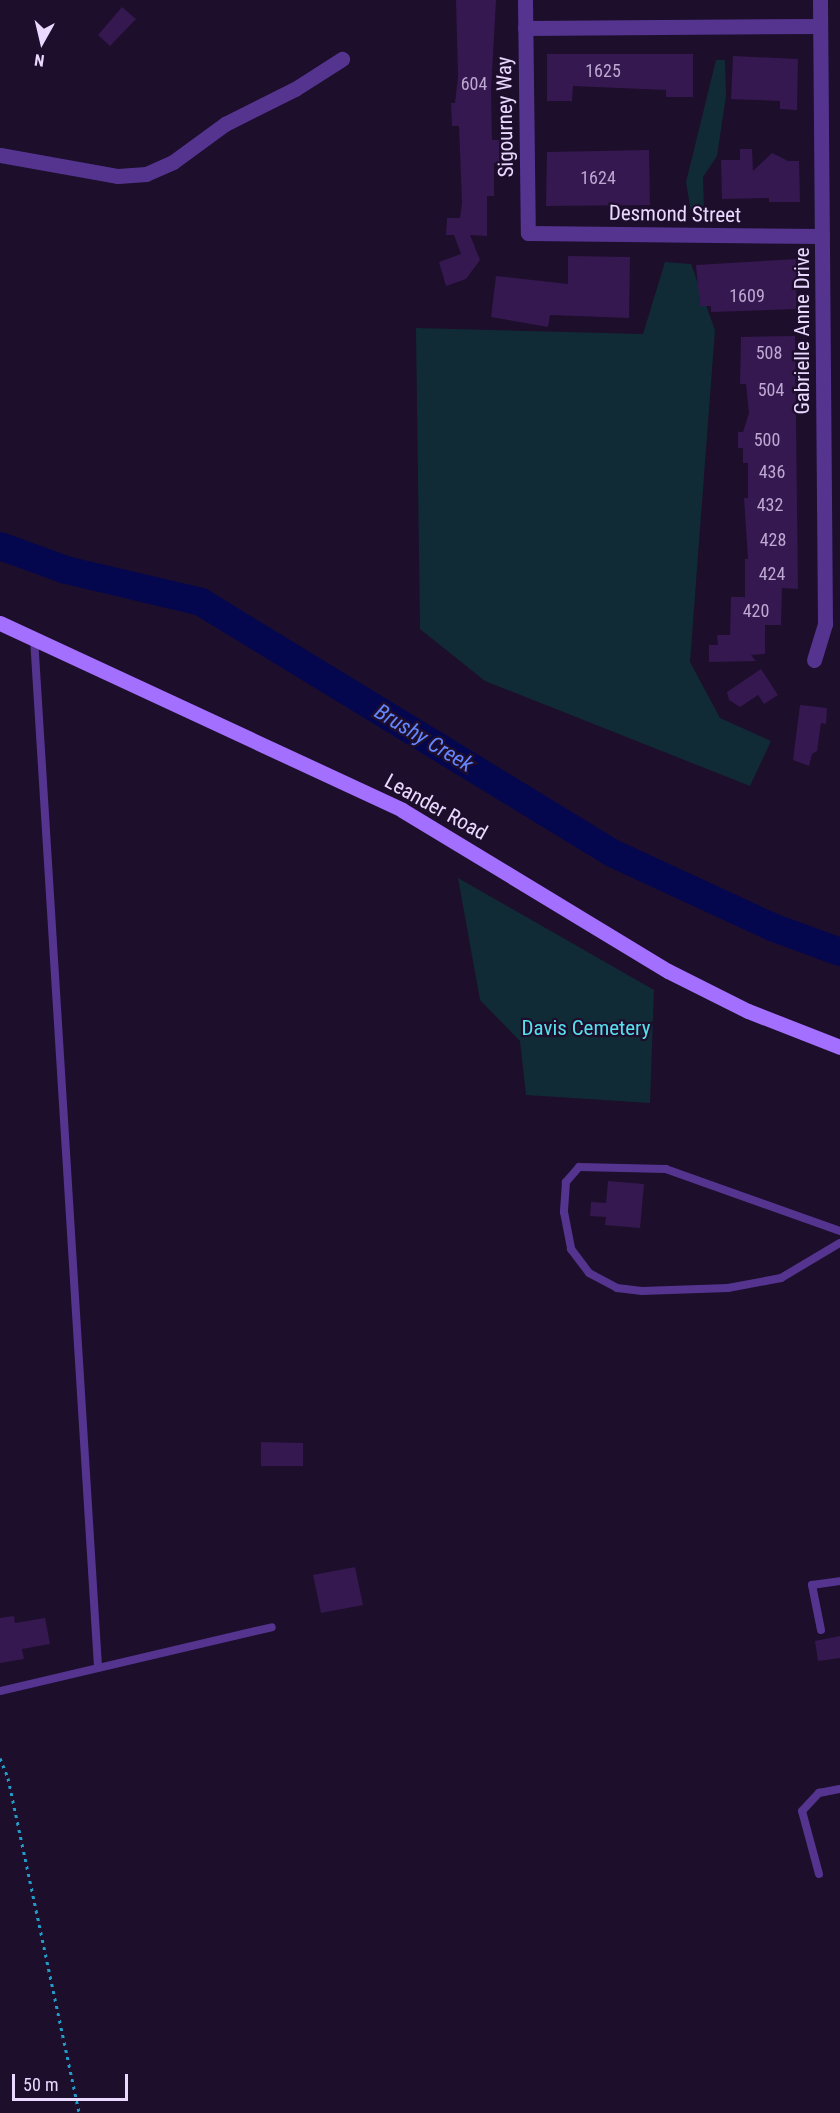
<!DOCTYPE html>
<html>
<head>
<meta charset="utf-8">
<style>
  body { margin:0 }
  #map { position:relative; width:840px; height:2113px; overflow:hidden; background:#1d0e2c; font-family:"Roboto Condensed",sans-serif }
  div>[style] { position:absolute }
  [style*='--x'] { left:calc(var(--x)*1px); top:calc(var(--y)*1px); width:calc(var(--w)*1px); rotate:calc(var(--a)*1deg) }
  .green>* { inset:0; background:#102b36 }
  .river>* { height:28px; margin:-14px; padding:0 14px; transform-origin:14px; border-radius:14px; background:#05074e }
  .building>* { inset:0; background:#35184f }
  .path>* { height:3px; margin-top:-1.5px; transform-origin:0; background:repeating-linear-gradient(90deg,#229dc9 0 3px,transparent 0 7.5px) }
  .service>* { height:8px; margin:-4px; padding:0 4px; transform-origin:4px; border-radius:4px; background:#553490 }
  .minor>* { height:15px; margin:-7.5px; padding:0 7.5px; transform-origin:7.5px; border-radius:7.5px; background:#553490 }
  .secondary>* { height:15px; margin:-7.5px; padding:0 7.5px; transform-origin:7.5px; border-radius:7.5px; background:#a26fff }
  span { translate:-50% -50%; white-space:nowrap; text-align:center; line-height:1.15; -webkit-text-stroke:4.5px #1d0e2c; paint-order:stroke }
  .number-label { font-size:18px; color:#bda8d3 }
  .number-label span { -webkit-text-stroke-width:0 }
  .street-label { font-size:21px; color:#ead8ff }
  .park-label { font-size:21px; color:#56e1ed }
  .water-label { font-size:22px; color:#6686ff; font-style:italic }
  .north { position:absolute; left:12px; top:12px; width:60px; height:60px; -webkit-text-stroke:4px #1d0e2c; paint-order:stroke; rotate:188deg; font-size:16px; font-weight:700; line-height:24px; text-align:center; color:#ead8ff }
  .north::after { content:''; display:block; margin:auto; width:21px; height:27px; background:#ead8ff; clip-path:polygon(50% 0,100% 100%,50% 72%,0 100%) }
  .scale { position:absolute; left:12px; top:2074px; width:116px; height:27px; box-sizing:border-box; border:3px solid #ead8ff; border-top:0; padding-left:8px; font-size:18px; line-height:21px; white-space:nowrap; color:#ead8ff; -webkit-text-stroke:4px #1d0e2c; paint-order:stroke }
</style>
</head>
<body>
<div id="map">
  <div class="green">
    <div style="clip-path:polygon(716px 60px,725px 60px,726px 96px,717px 156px,703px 177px,704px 212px,691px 212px,686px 182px)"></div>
    <div style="clip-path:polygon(665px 262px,691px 264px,715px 330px,690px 662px,720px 718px,771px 741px,750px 786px,485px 681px,420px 629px,416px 328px,643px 334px)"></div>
    <div style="clip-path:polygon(458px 878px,654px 990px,650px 1103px,526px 1095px,520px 1041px,480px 1000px)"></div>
  </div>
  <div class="river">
    <div style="--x:0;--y:546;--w:70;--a:20"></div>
    <div style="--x:66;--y:570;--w:139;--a:13.3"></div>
    <div style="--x:201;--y:602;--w:482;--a:31.4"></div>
    <div style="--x:612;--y:853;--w:176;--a:24.8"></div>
    <div style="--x:772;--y:927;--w:72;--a:20.2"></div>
  </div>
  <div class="building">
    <div style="clip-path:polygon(456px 0,496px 0,491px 91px,492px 140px,499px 140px,499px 163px,494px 163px,494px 196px,487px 196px,487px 236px,470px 235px,480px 260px,466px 279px,446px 286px,439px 262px,461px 254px,454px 235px,446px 235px,447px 218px,460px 218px,462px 203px,459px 126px,452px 126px,451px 103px,455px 103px,458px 77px)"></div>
    <div style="clip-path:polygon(122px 7px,136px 19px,110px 46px,98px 35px)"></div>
    <div style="clip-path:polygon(547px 54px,693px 54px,693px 97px,666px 97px,666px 90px,573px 86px,572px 101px,547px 101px)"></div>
    <div style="clip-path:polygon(733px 56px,798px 59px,797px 110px,780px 109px,780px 101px,731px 99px)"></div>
    <div style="clip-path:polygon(740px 149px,752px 149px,753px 171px,772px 153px,788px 161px,799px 161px,800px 202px,769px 202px,769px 198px,722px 199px,721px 160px,740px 160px)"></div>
    <div style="clip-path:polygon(649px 150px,650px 205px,546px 206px,547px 152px)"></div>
    <div style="clip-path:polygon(568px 256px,630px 257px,629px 318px,550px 315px,548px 327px,491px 317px,496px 276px,568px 284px)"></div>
    <div style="clip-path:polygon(797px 259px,796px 309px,711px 312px,711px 306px,700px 306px,696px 265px)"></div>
    <div style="clip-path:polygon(795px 336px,798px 589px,782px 588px,781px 625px,765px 625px,765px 654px,751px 655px,756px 661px,709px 662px,709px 645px,718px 645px,717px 635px,730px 635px,731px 597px,745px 597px,745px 559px,748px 559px,744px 498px,748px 498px,748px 463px,743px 463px,743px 448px,738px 448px,738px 432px,743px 432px,749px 413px,746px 384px,740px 384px,741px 337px)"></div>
    <div style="clip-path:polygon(761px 669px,778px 695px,764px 704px,758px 695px,740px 707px,729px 700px,727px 692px)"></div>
    <div style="clip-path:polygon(800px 705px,827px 708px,826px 724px,821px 723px,817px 751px,812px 754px,809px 766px,793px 760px)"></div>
    <div style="clip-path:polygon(608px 1181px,644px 1184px,640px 1228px,605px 1225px,606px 1217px,590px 1216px,591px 1202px,606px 1203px)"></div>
    <div style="clip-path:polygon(261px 1442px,303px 1443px,303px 1466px,261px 1466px)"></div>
    <div style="clip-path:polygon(355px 1567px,363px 1605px,321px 1613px,313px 1575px)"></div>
    <div style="clip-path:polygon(14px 1616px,15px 1623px,45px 1618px,50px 1644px,22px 1649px,24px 1659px,0 1663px,0 1618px)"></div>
    <div style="clip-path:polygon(840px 1636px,840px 1658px,818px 1661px,815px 1641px)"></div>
  </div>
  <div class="path">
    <div style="--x:0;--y:1758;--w:22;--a:68"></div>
    <div style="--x:8;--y:1778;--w:342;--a:78"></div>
  </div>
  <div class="service">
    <div style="--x:34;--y:638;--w:1031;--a:86.44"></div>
    <div style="--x:840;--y:1231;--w:185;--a:-160.4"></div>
    <div style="--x:666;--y:1169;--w:87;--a:-178.7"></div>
    <div style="--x:579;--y:1167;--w:20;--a:131"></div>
    <div style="--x:566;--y:1182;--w:30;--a:94"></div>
    <div style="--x:564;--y:1212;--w:38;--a:79"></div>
    <div style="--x:571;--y:1249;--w:30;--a:53"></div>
    <div style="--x:589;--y:1273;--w:32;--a:28"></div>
    <div style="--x:617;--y:1288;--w:25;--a:7"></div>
    <div style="--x:642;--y:1291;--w:86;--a:-2"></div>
    <div style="--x:728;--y:1288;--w:54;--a:-10.7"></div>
    <div style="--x:781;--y:1278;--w:69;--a:-30.7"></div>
    <div style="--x:821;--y:1630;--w:46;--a:-101.3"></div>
    <div style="--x:812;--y:1585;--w:28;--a:-8"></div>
    <div style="--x:0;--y:1691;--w:279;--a:-13.2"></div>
    <div style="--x:819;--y:1874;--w:65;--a:-105.1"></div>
    <div style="--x:802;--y:1811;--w:25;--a:-47"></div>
    <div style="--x:819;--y:1793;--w:21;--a:-11"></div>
  </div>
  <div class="minor">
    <div style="--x:525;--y:0;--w:233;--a:89.3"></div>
    <div style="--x:528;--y:233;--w:294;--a:0.6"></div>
    <div style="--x:525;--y:28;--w:295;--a:-0.4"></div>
    <div style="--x:0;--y:155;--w:120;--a:10.1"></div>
    <div style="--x:118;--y:176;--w:28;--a:-4"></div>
    <div style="--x:146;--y:174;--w:30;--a:-24"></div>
    <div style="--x:173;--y:162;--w:64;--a:-36.2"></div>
    <div style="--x:225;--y:124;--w:78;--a:-26.6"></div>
    <div style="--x:295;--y:89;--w:56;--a:-32.6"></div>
    <div style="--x:814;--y:660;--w:38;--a:-73"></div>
    <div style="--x:825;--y:624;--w:624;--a:-90.46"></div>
  </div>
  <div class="secondary">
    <div style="--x:0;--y:623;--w:443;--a:24.9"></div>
    <div style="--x:402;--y:810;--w:311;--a:31.2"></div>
    <div style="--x:668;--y:971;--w:89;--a:26.6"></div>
    <div style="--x:748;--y:1011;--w:99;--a:21.4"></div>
  </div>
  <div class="number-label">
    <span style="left:603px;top:71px">1625</span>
    <span style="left:474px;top:84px">604</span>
    <span style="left:598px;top:178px">1624</span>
    <span style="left:747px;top:296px">1609</span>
    <span style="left:769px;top:353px">508</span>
    <span style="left:771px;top:390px">504</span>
    <span style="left:767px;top:440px">500</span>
    <span style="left:772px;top:472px">436</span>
    <span style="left:770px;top:505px">432</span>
    <span style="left:773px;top:540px">428</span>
    <span style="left:772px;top:574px">424</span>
    <span style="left:756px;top:611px">420</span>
  </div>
  <div class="street-label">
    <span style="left:505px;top:117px;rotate:-91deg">Sigourney Way</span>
    <span style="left:675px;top:214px;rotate:1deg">Desmond Street</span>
    <span style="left:802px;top:331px;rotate:-90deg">Gabrielle Anne Drive</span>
    <span style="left:436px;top:807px;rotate:29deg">Leander Road</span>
  </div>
  <div class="park-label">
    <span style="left:586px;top:1028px">Davis Cemetery</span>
  </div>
  <div class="water-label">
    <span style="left:424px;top:738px;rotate:31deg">Brushy Creek</span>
  </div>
  <div class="north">N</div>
  <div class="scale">50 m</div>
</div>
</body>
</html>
